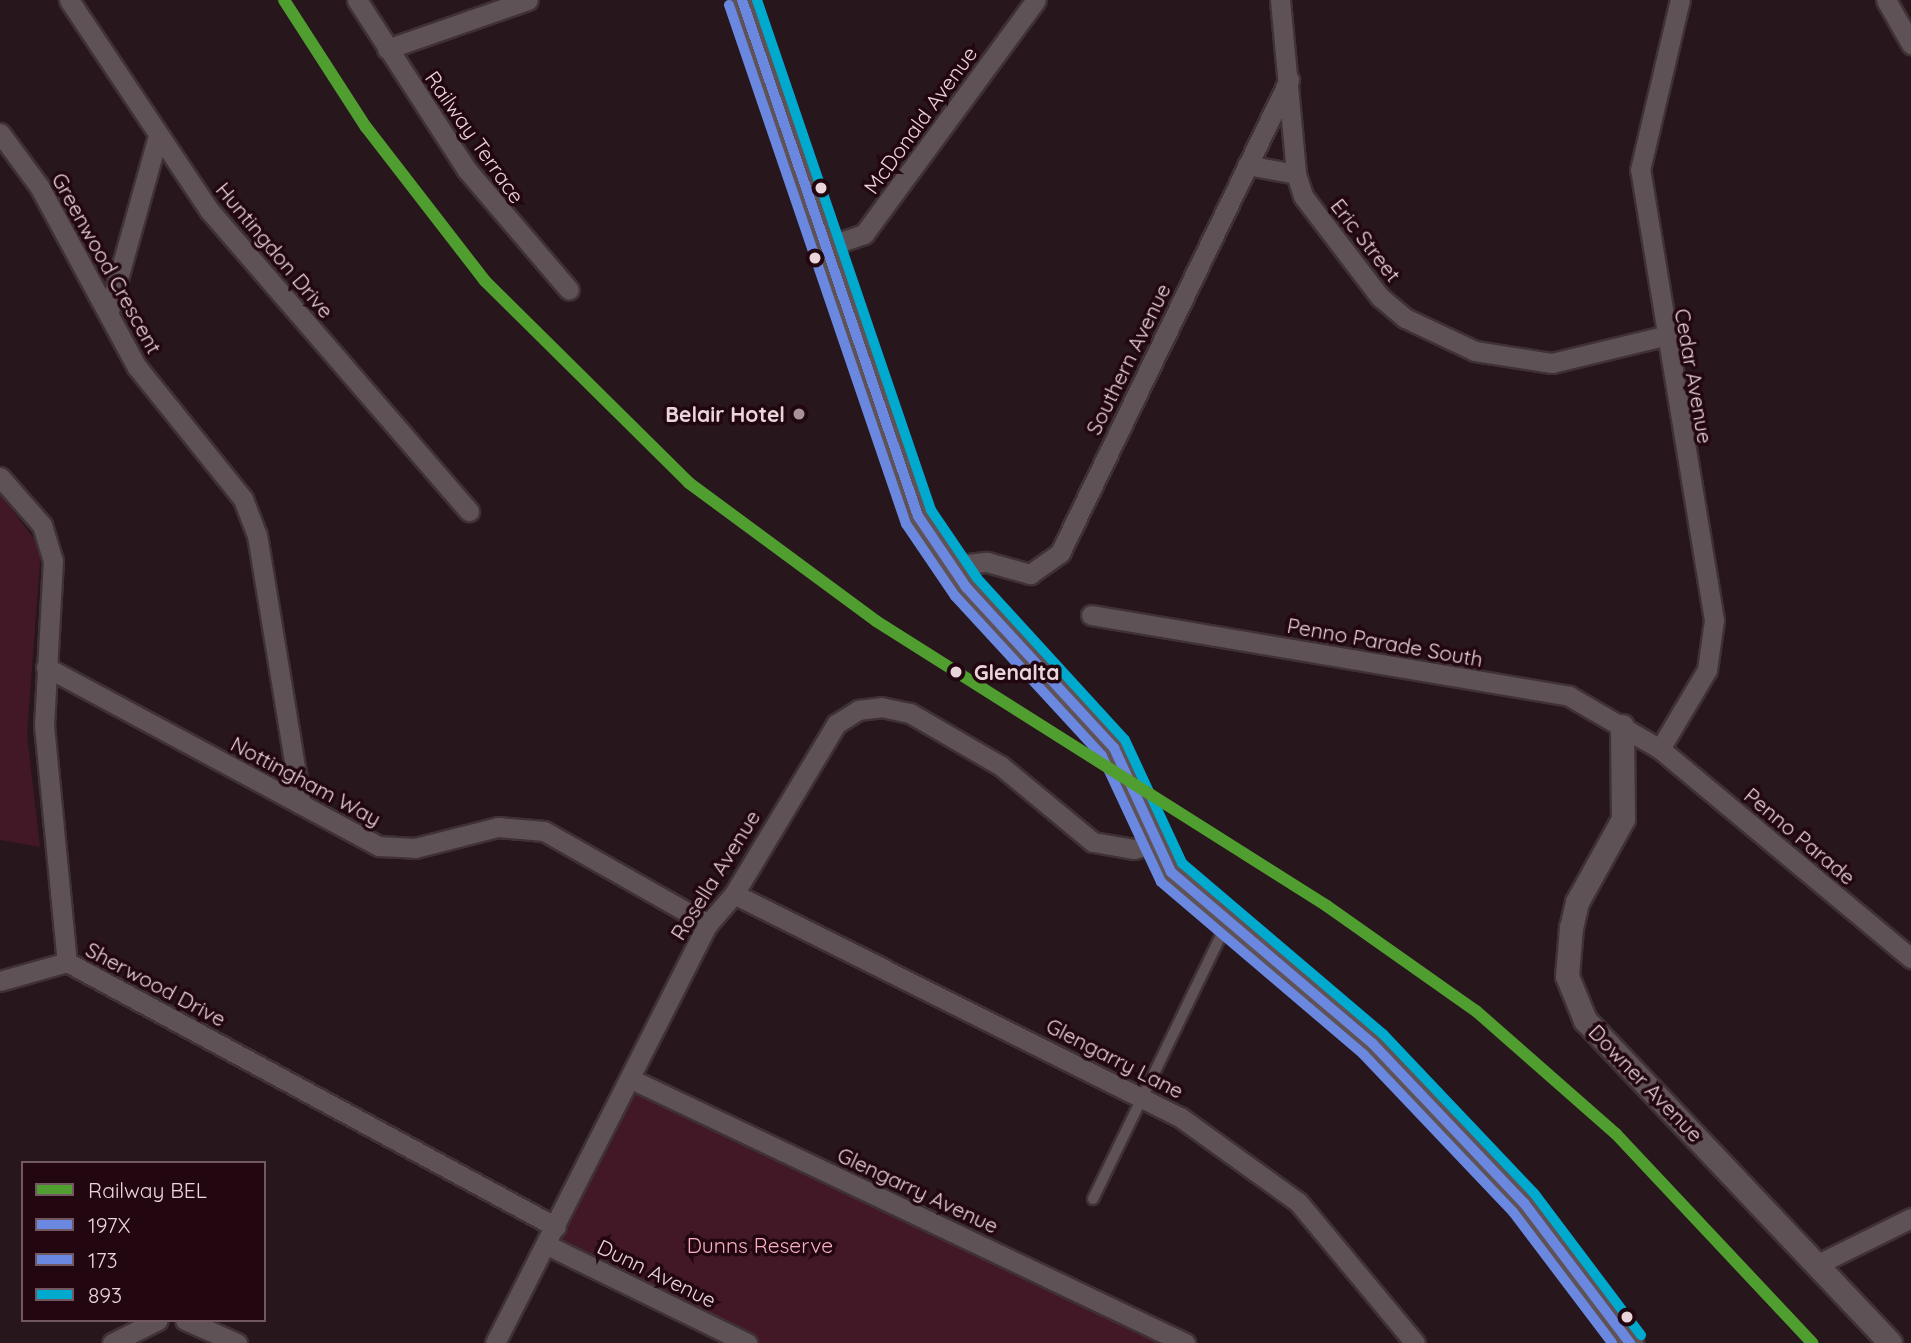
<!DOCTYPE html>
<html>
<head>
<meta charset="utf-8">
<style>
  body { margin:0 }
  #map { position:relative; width:1911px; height:1343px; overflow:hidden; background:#27161c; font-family:Quicksand,sans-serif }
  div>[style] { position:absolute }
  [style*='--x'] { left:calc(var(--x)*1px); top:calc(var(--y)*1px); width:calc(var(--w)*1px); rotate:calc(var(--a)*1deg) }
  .green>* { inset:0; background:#421726 }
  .roads { filter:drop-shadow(2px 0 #3f3135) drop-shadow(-2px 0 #3f3135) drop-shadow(0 2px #3f3135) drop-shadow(0 -2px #3f3135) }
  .service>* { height:10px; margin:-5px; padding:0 5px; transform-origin:5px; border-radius:5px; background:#5f5256 }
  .minor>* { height:19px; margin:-9.5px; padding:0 9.5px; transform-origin:9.5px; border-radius:9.5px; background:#5f5256 }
  .tertiary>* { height:23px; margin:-11.5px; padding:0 11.5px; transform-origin:11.5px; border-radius:11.5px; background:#5f5256 }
  .secondary>* { height:26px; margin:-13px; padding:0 13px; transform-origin:13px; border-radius:13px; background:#5f5256 }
  .bus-1>* { height:10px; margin:-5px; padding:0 5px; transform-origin:5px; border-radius:5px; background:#6b88e0 }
  .bus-2>* { height:10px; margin:-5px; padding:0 5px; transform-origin:5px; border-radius:5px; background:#6b88e0 }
  .bus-3>* { height:10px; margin:-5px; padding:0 5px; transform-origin:5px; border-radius:5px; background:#00a9ce }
  .rail-1>* { height:12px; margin:-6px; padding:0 6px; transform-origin:6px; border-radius:6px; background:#509e2f }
  .dots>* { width:19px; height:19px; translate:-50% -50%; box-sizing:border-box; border:4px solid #220710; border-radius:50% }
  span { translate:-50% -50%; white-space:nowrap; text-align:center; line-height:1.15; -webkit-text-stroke:7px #220710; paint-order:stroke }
  .street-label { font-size:21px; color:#ead5da }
  .poi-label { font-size:21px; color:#ead5da; font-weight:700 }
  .right { translate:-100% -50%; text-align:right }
  .stop-label { font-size:21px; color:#ead5da; font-weight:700 }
  .left { translate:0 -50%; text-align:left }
  .park-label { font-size:21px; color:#faafc3 }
  .legend { position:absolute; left:21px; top:1161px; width:245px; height:161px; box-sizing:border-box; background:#220710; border:2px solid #725961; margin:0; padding:9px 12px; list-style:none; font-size:21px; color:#ead5da }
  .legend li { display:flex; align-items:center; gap:14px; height:35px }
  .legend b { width:35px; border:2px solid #725961 }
</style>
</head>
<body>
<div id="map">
  <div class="green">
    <div style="clip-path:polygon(0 494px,41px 548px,27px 734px,40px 847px,0 840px)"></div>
    <div style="clip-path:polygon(631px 1079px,1185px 1343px,747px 1343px,547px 1245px)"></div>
  </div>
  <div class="roads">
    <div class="service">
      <div style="--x:1093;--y:1199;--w:307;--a:-64.1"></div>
    </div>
    <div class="minor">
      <div style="--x:69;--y:0;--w:252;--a:56.3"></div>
      <div style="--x:209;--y:210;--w:398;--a:49.2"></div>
      <div style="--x:357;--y:0;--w:202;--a:57.1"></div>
      <div style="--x:467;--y:170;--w:157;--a:49.6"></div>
      <div style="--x:1280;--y:0;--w:175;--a:84.7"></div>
      <div style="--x:1886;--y:0;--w:51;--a:60.4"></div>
      <div style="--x:387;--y:49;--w:149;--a:-19.2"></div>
      <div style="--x:0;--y:133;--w:66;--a:53.7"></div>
      <div style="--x:39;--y:186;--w:206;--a:61.6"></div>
      <div style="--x:137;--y:367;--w:169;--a:51.2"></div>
      <div style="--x:243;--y:499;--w:39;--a:69"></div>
      <div style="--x:257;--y:535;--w:273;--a:80.7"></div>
      <div style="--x:1247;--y:165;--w:50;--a:10.4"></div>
      <div style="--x:1296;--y:174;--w:23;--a:72"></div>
      <div style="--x:1303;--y:196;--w:127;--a:52.7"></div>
      <div style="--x:1380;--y:297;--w:33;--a:40"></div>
      <div style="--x:1405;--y:318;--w:77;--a:25.2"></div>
      <div style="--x:1475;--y:351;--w:78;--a:8.9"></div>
      <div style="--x:1552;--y:363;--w:115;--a:-13.6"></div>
      <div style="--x:826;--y:247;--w:40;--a:-18.9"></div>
      <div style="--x:864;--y:234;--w:290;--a:-53.7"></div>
      <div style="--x:109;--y:311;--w:182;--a:-74.4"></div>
      <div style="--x:0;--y:477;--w:64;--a:48.8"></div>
      <div style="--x:42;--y:525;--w:37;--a:73"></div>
      <div style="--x:53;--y:560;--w:165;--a:93.1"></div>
      <div style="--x:44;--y:725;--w:238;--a:84.5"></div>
      <div style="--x:952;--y:566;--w:35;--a:-7"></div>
      <div style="--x:987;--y:562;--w:45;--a:15.6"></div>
      <div style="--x:1030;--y:574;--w:37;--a:-35"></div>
      <div style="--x:1060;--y:553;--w:526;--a:-64.17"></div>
      <div style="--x:1091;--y:615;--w:485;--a:9.6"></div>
      <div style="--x:1569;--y:696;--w:105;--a:30.2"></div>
      <div style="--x:1660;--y:749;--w:327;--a:39.8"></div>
      <div style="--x:46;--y:667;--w:378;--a:28.3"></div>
      <div style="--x:379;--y:846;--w:36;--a:3"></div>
      <div style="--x:415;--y:848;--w:86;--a:-14.2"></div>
      <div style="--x:498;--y:827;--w:46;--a:5"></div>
      <div style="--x:544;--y:831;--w:189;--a:29.6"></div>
      <div style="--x:1660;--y:749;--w:92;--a:-59.3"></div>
      <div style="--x:1707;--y:670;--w:50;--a:-82"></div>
      <div style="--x:1714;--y:620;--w:456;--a:-99.3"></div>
      <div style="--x:1640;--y:170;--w:175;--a:-76.8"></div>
      <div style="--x:734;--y:894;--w:499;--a:26.6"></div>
      <div style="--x:1180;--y:1117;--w:145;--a:35.8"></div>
      <div style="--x:1298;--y:1202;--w:183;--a:50.3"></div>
      <div style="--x:67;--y:962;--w:556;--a:28.45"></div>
      <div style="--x:0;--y:981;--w:70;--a:-15.8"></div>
      <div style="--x:631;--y:1079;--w:614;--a:25.48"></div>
      <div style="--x:547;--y:1245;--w:223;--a:26.1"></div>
      <div style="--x:1820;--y:1263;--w:102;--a:-26.3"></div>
      <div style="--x:185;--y:1320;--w:57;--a:23.9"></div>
      <div style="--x:112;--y:1343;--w:51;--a:-26.6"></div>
      <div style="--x:495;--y:1343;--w:470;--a:-63.1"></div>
      <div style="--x:708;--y:924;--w:40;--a:-49"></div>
      <div style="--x:734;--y:894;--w:198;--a:-59"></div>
      <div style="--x:836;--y:724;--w:26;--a:-32"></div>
      <div style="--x:858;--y:710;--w:23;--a:-7"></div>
      <div style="--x:881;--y:707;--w:30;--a:12"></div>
      <div style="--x:910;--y:713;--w:105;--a:30.2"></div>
      <div style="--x:1001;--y:766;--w:119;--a:39.6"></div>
      <div style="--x:1093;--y:842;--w:42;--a:9.7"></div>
      <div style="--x:1134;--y:849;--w:19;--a:-18"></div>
    </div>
    <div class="tertiary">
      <div style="--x:1622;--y:726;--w:93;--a:89.4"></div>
      <div style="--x:1623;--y:819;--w:95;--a:119"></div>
      <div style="--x:1577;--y:902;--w:26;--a:103"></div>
      <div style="--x:1571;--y:927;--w:49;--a:94.7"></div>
      <div style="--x:1567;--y:976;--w:48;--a:67.8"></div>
      <div style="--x:1585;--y:1020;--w:444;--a:46.6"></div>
    </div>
    <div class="secondary">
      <div style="--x:742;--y:0;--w:545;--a:71.17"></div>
      <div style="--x:918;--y:516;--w:86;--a:55.9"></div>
      <div style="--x:966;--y:587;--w:219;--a:47.4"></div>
      <div style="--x:1114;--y:748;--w:136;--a:65.3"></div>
      <div style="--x:1171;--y:872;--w:265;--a:40.4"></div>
      <div style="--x:1373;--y:1044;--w:219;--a:46.5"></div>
      <div style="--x:1524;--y:1203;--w:176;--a:52.9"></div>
    </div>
  </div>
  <div class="bus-1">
    <div style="--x:742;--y:0;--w:545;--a:71.17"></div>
    <div style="--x:918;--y:516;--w:86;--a:55.9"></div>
    <div style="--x:966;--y:587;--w:219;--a:47.4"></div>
    <div style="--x:1114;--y:748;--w:136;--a:65.3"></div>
    <div style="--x:1171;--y:872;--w:265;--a:40.4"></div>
    <div style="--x:1373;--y:1044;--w:219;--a:46.5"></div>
    <div style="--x:1524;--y:1203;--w:176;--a:52.9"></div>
  </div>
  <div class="bus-2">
    <div style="--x:729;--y:5;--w:548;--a:71.17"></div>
    <div style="--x:906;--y:524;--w:87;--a:55.8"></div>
    <div style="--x:955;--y:596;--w:217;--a:47.4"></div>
    <div style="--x:1102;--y:756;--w:139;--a:64.9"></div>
    <div style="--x:1161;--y:882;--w:265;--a:40.4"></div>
    <div style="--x:1363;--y:1054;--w:218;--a:46.5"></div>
    <div style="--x:1513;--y:1212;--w:164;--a:52.9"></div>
  </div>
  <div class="bus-3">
    <div style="--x:757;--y:0;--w:539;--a:71.16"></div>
    <div style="--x:931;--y:510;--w:82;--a:55.9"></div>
    <div style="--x:977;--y:578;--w:219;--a:47.6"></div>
    <div style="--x:1125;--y:740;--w:136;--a:65.1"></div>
    <div style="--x:1182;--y:863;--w:264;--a:40.4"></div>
    <div style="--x:1383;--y:1034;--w:219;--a:46.5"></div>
    <div style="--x:1534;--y:1193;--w:178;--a:53"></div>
  </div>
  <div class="rail-1">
    <div style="--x:284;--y:0;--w:151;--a:57.2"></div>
    <div style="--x:366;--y:127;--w:195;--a:52.3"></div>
    <div style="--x:485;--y:281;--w:287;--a:44.7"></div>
    <div style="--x:689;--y:483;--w:232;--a:36.4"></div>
    <div style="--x:876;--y:621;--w:534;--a:32.29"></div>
    <div style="--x:1327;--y:906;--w:182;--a:35.2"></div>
    <div style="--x:1476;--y:1011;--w:186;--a:41.3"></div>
    <div style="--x:1616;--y:1134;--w:287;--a:46.8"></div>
  </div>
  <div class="dots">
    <div style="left:821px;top:188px;background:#ead5da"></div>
    <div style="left:815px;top:258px;background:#ead5da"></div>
    <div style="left:799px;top:414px;background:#a69298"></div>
    <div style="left:956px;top:672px;background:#ead5da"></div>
    <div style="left:1627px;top:1317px;background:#ead5da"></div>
  </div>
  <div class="street-label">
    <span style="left:920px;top:120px;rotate:-54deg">McDonald Avenue</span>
    <span style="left:475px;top:137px;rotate:55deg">Railway Terrace</span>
    <span style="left:1366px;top:240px;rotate:52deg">Eric Street</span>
    <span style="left:275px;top:250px;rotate:50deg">Huntingdon Drive</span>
    <span style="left:107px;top:263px;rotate:61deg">Greenwood Crescent</span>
    <span style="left:1128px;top:359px;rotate:-64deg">Southern Avenue</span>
    <span style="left:1694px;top:376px;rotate:80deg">Cedar Avenue</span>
    <span style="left:1385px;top:642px;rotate:10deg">Penno Parade South</span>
    <span style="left:306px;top:781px;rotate:28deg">Nottingham Way</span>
    <span style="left:1800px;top:836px;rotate:40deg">Penno Parade</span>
    <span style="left:715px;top:875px;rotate:-58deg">Rosella Avenue</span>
    <span style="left:156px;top:984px;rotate:28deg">Sherwood Drive</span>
    <span style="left:1115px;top:1058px;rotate:27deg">Glengarry Lane</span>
    <span style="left:1646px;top:1083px;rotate:46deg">Downer Avenue</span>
    <span style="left:918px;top:1190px;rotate:25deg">Glengarry Avenue</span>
    <span style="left:657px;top:1273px;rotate:26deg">Dunn Avenue</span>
  </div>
  <div class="poi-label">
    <span class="right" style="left:785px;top:414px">Belair Hotel</span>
  </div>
  <div class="stop-label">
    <span class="left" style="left:974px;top:672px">Glenalta</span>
  </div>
  <div class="park-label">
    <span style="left:760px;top:1245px">Dunns Reserve</span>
  </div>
  <ul class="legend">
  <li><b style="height:9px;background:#509e2f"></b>Railway BEL</li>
  <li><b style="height:9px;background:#6b88e0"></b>197X</li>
  <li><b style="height:9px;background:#6b88e0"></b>173</li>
  <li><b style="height:9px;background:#00a9ce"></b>893</li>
  </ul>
</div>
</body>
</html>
